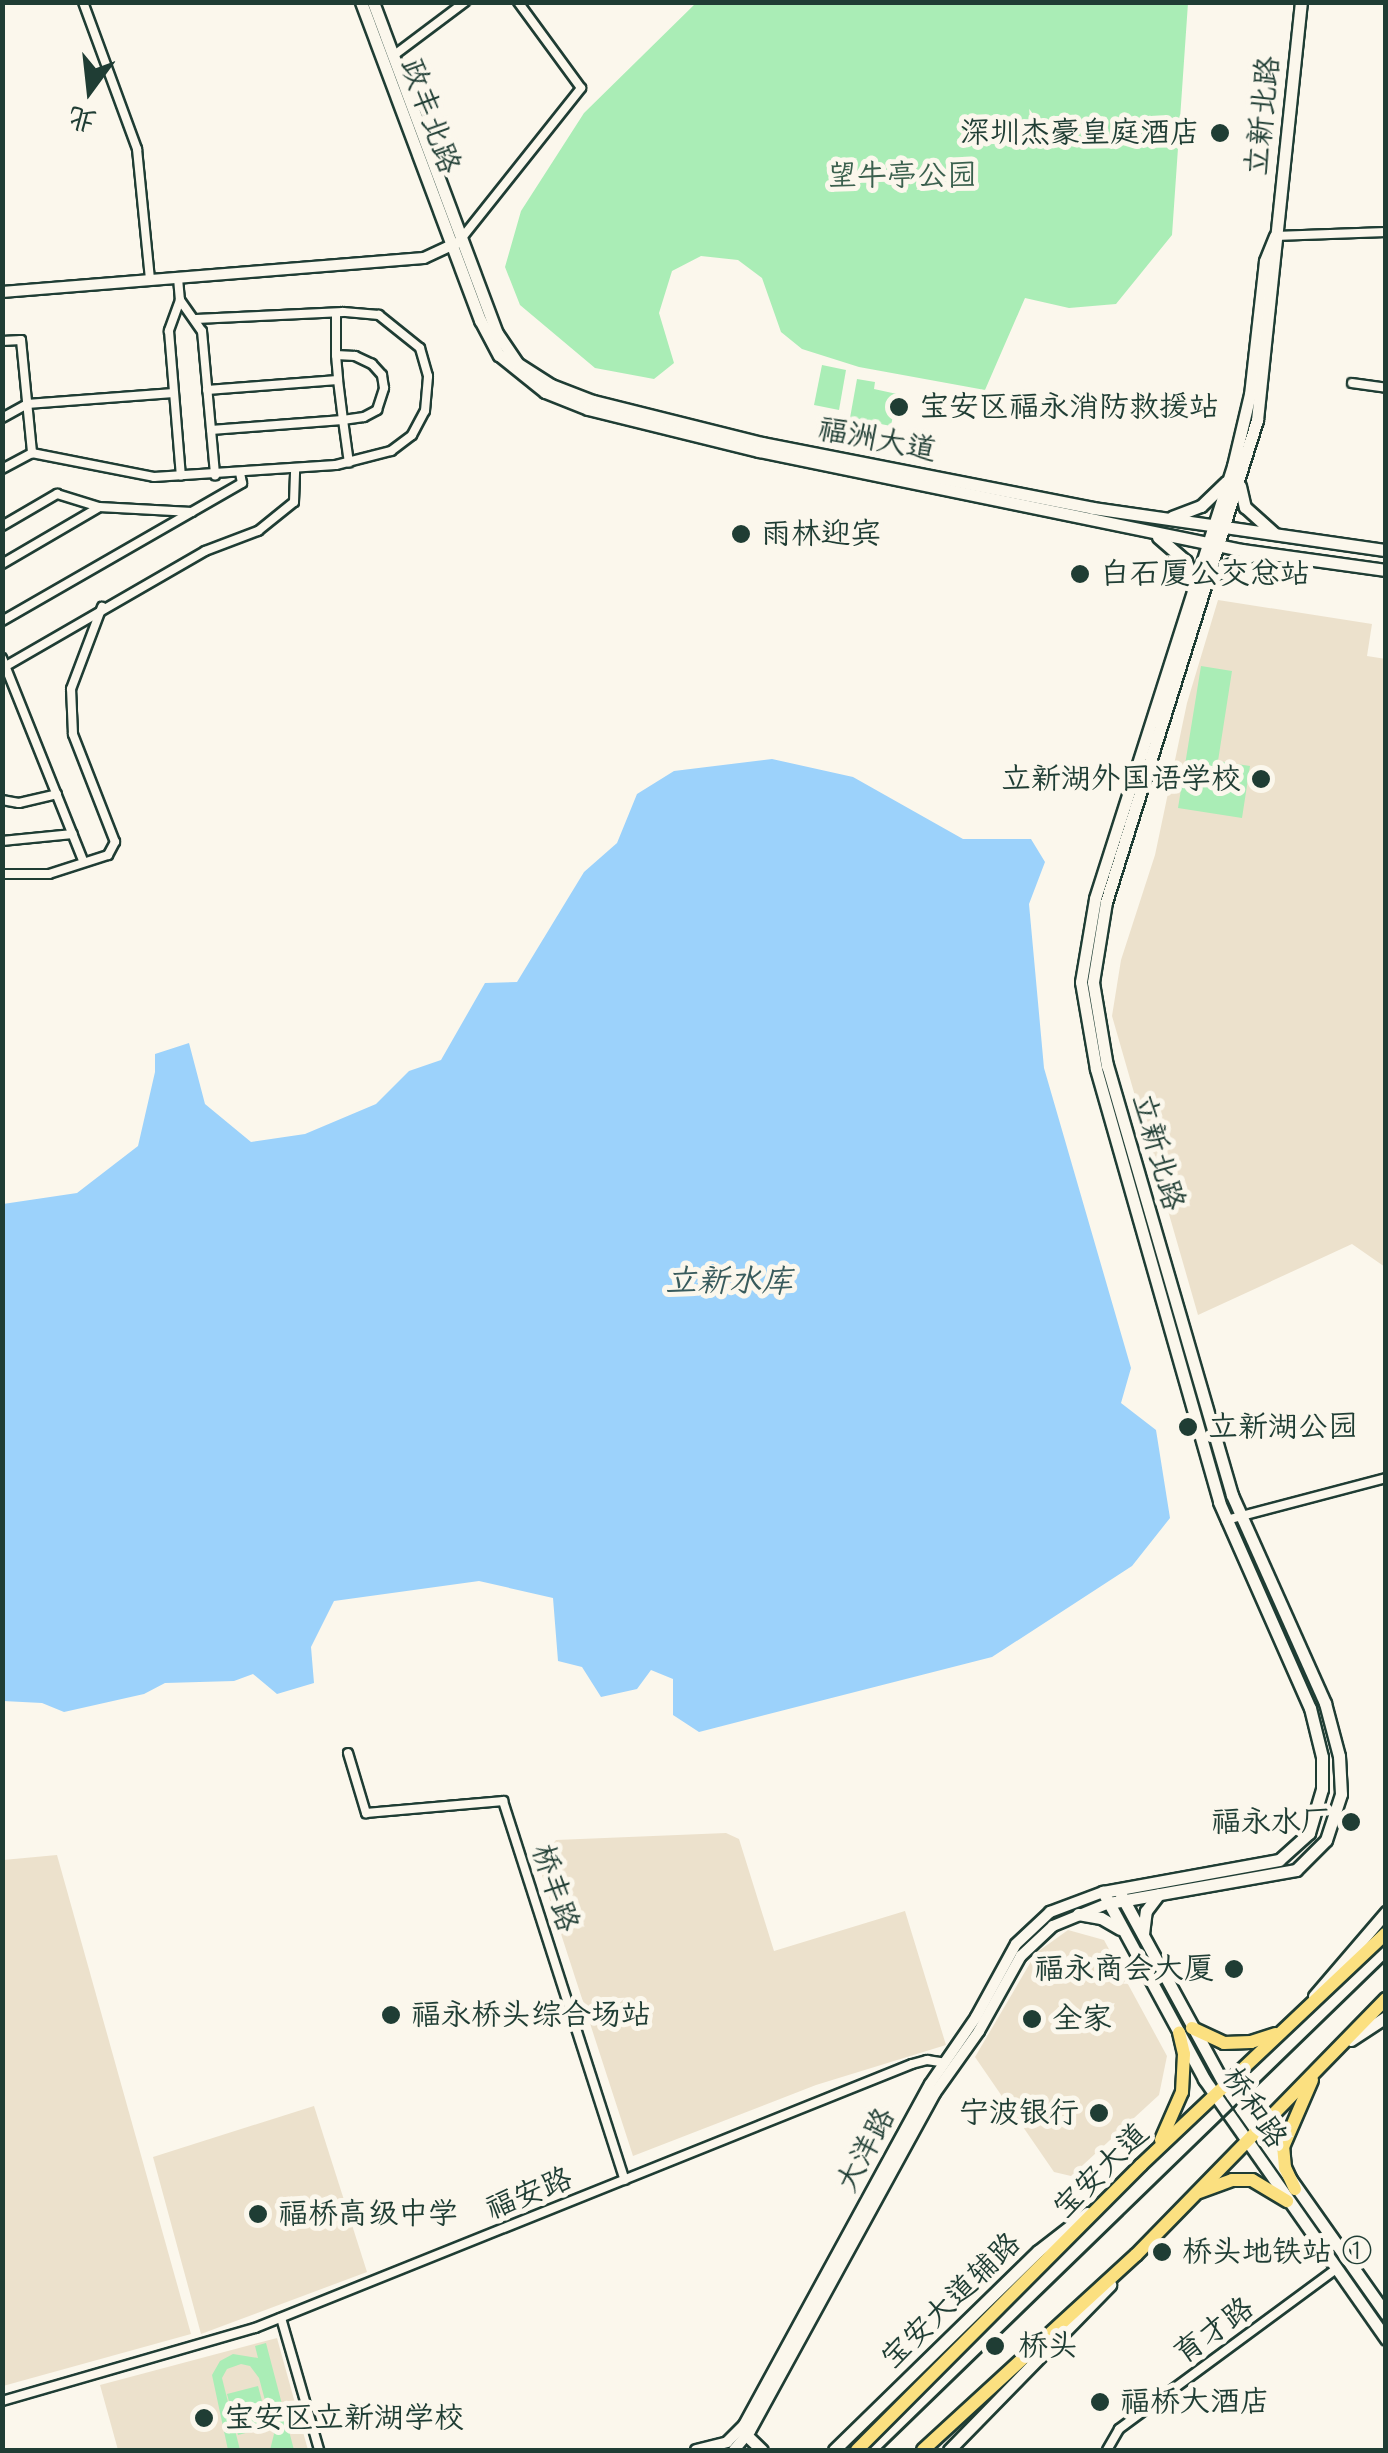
<!DOCTYPE html>
<html>
<head>
<meta charset="utf-8">
<style>
  body { margin:0 }
  #map { position:relative; width:1388px; height:2453px; overflow:hidden; background:#fbf7ec; font-family:"Comic Neue","LXGW WenKai TC",sans-serif }
  div>[style] { position:absolute }
  [style*='--x'] { left:calc(var(--x)*1px); top:calc(var(--y)*1px); width:calc(var(--w)*1px); rotate:calc(var(--a)*1deg) }
  .built>* { inset:0; background:#ece1cc }
  .green>* { inset:0; background:#aaedb6 }
  .water>* { inset:0; background:#9cd2fb }
  .roads { filter:drop-shadow(2px 0 #1f3d34) drop-shadow(-2px 0 #1f3d34) drop-shadow(0 2px #1f3d34) drop-shadow(0 -2px #1f3d34) }
  .minor>* { height:8px; margin:-4px; padding:0 4px; transform-origin:4px; border-radius:4px; background:#fbf7ec }
  .tertiary>* { height:10px; margin:-5px; padding:0 5px; transform-origin:5px; border-radius:5px; background:#fbf7ec }
  .secondary>* { height:11px; margin:-5.5px; padding:0 5.5px; transform-origin:5.5px; border-radius:5.5px; background:#fbf7ec }
  .primary>* { height:12px; margin:-6px; padding:0 6px; transform-origin:6px; border-radius:6px; background:#fbe080 }
  .rail>* { height:2.5px; margin:-1.25px; padding:0 1.25px; transform-origin:1.25px; border-radius:1.25px; background:#1f3d34 }
  .dots>* { width:28px; height:28px; translate:-50% -50%; box-sizing:border-box; border:5px solid #fbf7ec; border-radius:50% }
  span { translate:-50% -50%; white-space:nowrap; text-align:center; line-height:1.15; -webkit-text-stroke:10px #fbf7ec; paint-order:stroke }
  .street-label { font-size:30px; color:#1f3d34 }
  .poi-label { font-size:30px; color:#1f3d34 }
  .right { translate:-100% -50%; text-align:right }
  .left { translate:0 -50%; text-align:left }
  .park-label { font-size:30px; color:#3b604e }
  .water-label { font-size:32px; color:#385b5c; font-style:italic }
  .frame { position:absolute; inset:0; border:5px solid #1f3d34; pointer-events:none }
  .north { position:absolute; left:40px; top:40px; width:100px; height:100px; -webkit-text-stroke:8px #fbf7ec; paint-order:stroke; rotate:195deg; font-size:28px; font-weight:700; line-height:40px; text-align:center; color:#1f3d34 }
  .north::after { content:''; display:block; margin:auto; width:35px; height:45px; background:#1f3d34; clip-path:polygon(50% 0,100% 100%,50% 72%,0 100%) }
</style>
</head>
<body>
<div id="map">
  <div class="built">
    <div style="clip-path:polygon(1218px 600px,1372px 624px,1367px 656px,1386px 659px,1385px 1267px,1352px 1244px,1198px 1315px,1112px 1016px,1121px 960px,1155px 855px,1187px 703px)"></div>
    <div style="clip-path:polygon(726px 1833px,739px 1839px,774px 1951px,905px 1911px,946px 2045px,816px 2085px,633px 2156px,538px 1863px,556px 1840px)"></div>
    <div style="clip-path:polygon(57px 1855px,191px 2334px,3px 2386px,3px 1860px)"></div>
    <div style="clip-path:polygon(1068px 1930px,1104px 1940px,1167px 2056px,1159px 2095px,1071px 2176px,1054px 2172px,975px 2057px,1036px 1953px)"></div>
    <div style="clip-path:polygon(314px 2106px,367px 2272px,201px 2334px,153px 2157px)"></div>
    <div style="clip-path:polygon(277px 2338px,308px 2450px,118px 2450px,100px 2385px)"></div>
  </div>
  <div class="green">
    <div style="clip-path:polygon(696px 3px,1188px 3px,1172px 235px,1116px 304px,1069px 308px,1025px 298px,985px 390px,859px 367px,802px 349px,781px 332px,762px 278px,738px 260px,701px 256px,672px 271px,659px 313px,674px 363px,654px 379px,595px 368px,520px 305px,505px 267px,521px 211px,584px 113px)"></div>
    <div style="clip-path:polygon(822px 365px,846px 370px,839px 410px,814px 405px)"></div>
    <div style="clip-path:polygon(857px 379px,875px 382px,874px 389px,897px 394px,891px 426px,850px 418px)"></div>
    <div style="clip-path:polygon(1201px 666px,1232px 671px,1218px 761px,1250px 766px,1242px 818px,1178px 808px)"></div>
    <div style="clip-path:polygon(266px 2343px,294px 2450px,270px 2450px,274px 2434px,259px 2378px,250px 2366px,241px 2364px,227px 2369px,222px 2378px,240px 2450px,228px 2450px,212px 2375px,220px 2361px,233px 2354px,258px 2358px,255px 2346px)"></div>
    <div style="clip-path:polygon(258px 2386px,269px 2427px,238px 2435px,227px 2394px)"></div>
  </div>
  <div class="water">
    <div style="clip-path:polygon(772px 759px,853px 777px,963px 839px,1031px 839px,1045px 862px,1029px 904px,1044px 1068px,1131px 1368px,1121px 1403px,1156px 1430px,1170px 1518px,1132px 1566px,992px 1657px,699px 1732px,673px 1715px,673px 1679px,651px 1670px,637px 1689px,601px 1697px,582px 1667px,558px 1661px,553px 1598px,479px 1581px,334px 1601px,311px 1647px,314px 1683px,277px 1694px,253px 1674px,234px 1681px,165px 1683px,144px 1694px,64px 1712px,42px 1703px,3px 1701px,3px 1204px,77px 1193px,138px 1146px,155px 1072px,155px 1054px,189px 1043px,205px 1104px,251px 1142px,305px 1134px,376px 1104px,409px 1071px,441px 1060px,485px 983px,517px 982px,584px 872px,617px 843px,637px 794px,674px 771px)"></div>
  </div>
  <div class="roads">
    <div class="minor">
      <div style="--x:83;--y:2;--w:157;--a:69.8"></div>
      <div style="--x:137;--y:149;--w:132;--a:84.3"></div>
      <div style="--x:393;--y:56;--w:90;--a:-36.9"></div>
      <div style="--x:1275;--y:236;--w:111;--a:-2.1"></div>
      <div style="--x:461;--y:239;--w:193;--a:-51.5"></div>
      <div style="--x:581;--y:88;--w:107;--a:-126.2"></div>
      <div style="--x:178;--y:278;--w:22;--a:85"></div>
      <div style="--x:180;--y:300;--w:38;--a:55"></div>
      <div style="--x:202;--y:331;--w:145;--a:84.8"></div>
      <div style="--x:180;--y:300;--w:33;--a:110"></div>
      <div style="--x:169;--y:331;--w:145;--a:85.3"></div>
      <div style="--x:2;--y:341;--w:19;--a:-3"></div>
      <div style="--x:21;--y:340;--w:114;--a:84.4"></div>
      <div style="--x:32;--y:453;--w:34;--a:152"></div>
      <div style="--x:336;--y:355;--w:42;--a:-90"></div>
      <div style="--x:1352;--y:383;--w:34;--a:8"></div>
      <div style="--x:207;--y:390;--w:131;--a:-4.4"></div>
      <div style="--x:2;--y:418;--w:29;--a:-29"></div>
      <div style="--x:27;--y:404;--w:147;--a:-4.3"></div>
      <div style="--x:211;--y:430;--w:132;--a:-4.3"></div>
      <div style="--x:343;--y:420;--w:21;--a:-8"></div>
      <div style="--x:364;--y:417;--w:15;--a:-28"></div>
      <div style="--x:377;--y:410;--w:23;--a:-72"></div>
      <div style="--x:384;--y:388;--w:13;--a:-99"></div>
      <div style="--x:382;--y:375;--w:15;--a:-132"></div>
      <div style="--x:372;--y:364;--w:19;--a:-155"></div>
      <div style="--x:355;--y:356;--w:19;--a:-177"></div>
      <div style="--x:336;--y:355;--w:25;--a:85"></div>
      <div style="--x:338;--y:380;--w:40;--a:82.9"></div>
      <div style="--x:343;--y:420;--w:43;--a:82.1"></div>
      <div style="--x:32;--y:453;--w:124;--a:11.1"></div>
      <div style="--x:154;--y:477;--w:182;--a:-3.8"></div>
      <div style="--x:336;--y:465;--w:57;--a:-14.3"></div>
      <div style="--x:391;--y:451;--w:26;--a:-37"></div>
      <div style="--x:412;--y:435;--w:27;--a:-62"></div>
      <div style="--x:425;--y:411;--w:35;--a:-85"></div>
      <div style="--x:428;--y:376;--w:29;--a:-106"></div>
      <div style="--x:420;--y:348;--w:53;--a:-141.2"></div>
      <div style="--x:379;--y:315;--w:36;--a:-175"></div>
      <div style="--x:343;--y:312;--w:147;--a:177.3"></div>
      <div style="--x:2;--y:526;--w:64;--a:-30.2"></div>
      <div style="--x:57;--y:494;--w:44;--a:17.2"></div>
      <div style="--x:99;--y:507;--w:93;--a:3.1"></div>
      <div style="--x:2;--y:564;--w:111;--a:-30.3"></div>
      <div style="--x:2;--y:621;--w:277;--a:-29.9"></div>
      <div style="--x:242;--y:483;--w:10;--a:-101"></div>
      <div style="--x:2;--y:658;--w:219;--a:68.2"></div>
      <div style="--x:6;--y:666;--w:230;--a:-30"></div>
      <div style="--x:205;--y:551;--w:57;--a:-20.7"></div>
      <div style="--x:258;--y:531;--w:46;--a:-38.9"></div>
      <div style="--x:294;--y:502;--w:33;--a:-88"></div>
      <div style="--x:2;--y:800;--w:17;--a:10"></div>
      <div style="--x:19;--y:803;--w:39;--a:-13"></div>
      <div style="--x:2;--y:841;--w:71;--a:-5.6"></div>
      <div style="--x:2;--y:874;--w:47;--a:0"></div>
      <div style="--x:49;--y:874;--w:62;--a:-17.9"></div>
      <div style="--x:108;--y:855;--w:15;--a:-62"></div>
      <div style="--x:115;--y:842;--w:116;--a:-111.3"></div>
      <div style="--x:73;--y:734;--w:45;--a:-92.5"></div>
      <div style="--x:71;--y:689;--w:88;--a:-69.3"></div>
      <div style="--x:1226;--y:1520;--w:165;--a:-14.7"></div>
      <div style="--x:348;--y:1753;--w:63;--a:73.3"></div>
      <div style="--x:366;--y:1813;--w:138;--a:-5"></div>
      <div style="--x:503;--y:1801;--w:398;--a:72.2"></div>
      <div style="--x:281;--y:2318;--w:137;--a:73.9"></div>
      <div style="--x:2;--y:2401;--w:263;--a:-16.1"></div>
      <div style="--x:255;--y:2328;--w:708;--a:-21.89"></div>
      <div style="--x:912;--y:2064;--w:16;--a:-15"></div>
      <div style="--x:927;--y:2060;--w:18;--a:9"></div>
      <div style="--x:1107;--y:2450;--w:24;--a:-60"></div>
      <div style="--x:1119;--y:2429;--w:268;--a:-36.4"></div>
    </div>
    <div class="tertiary">
      <div style="--x:2;--y:292;--w:423;--a:-4.6"></div>
      <div style="--x:424;--y:258;--w:35;--a:-25"></div>
      <div style="--x:696;--y:2450;--w:32;--a:-14"></div>
      <div style="--x:727;--y:2442;--w:24;--a:-45"></div>
      <div style="--x:744;--y:2425;--w:388;--a:-61.4"></div>
      <div style="--x:930;--y:2084;--w:81;--a:-55.5"></div>
      <div style="--x:976;--y:2017;--w:83;--a:-61.3"></div>
      <div style="--x:1016;--y:1944;--w:47;--a:-43.3"></div>
      <div style="--x:1050;--y:1912;--w:57;--a:-20.7"></div>
      <div style="--x:734;--y:2450;--w:25;--a:-50"></div>
      <div style="--x:750;--y:2431;--w:385;--a:-61.3"></div>
      <div style="--x:935;--y:2093;--w:76;--a:-54.6"></div>
      <div style="--x:979;--y:2031;--w:86;--a:-60.8"></div>
      <div style="--x:1021;--y:1956;--w:44;--a:-43.2"></div>
      <div style="--x:1053;--y:1926;--w:61;--a:-22.3"></div>
    </div>
    <div class="secondary">
      <div style="--x:361;--y:2;--w:340;--a:69.5"></div>
      <div style="--x:480;--y:320;--w:40;--a:62"></div>
      <div style="--x:499;--y:355;--w:59;--a:38.8"></div>
      <div style="--x:545;--y:392;--w:46;--a:21.6"></div>
      <div style="--x:588;--y:409;--w:176;--a:13.8"></div>
      <div style="--x:759;--y:451;--w:493;--a:11.6"></div>
      <div style="--x:1242;--y:550;--w:145;--a:7.9"></div>
      <div style="--x:373;--y:2;--w:353;--a:69.5"></div>
      <div style="--x:497;--y:333;--w:36;--a:56"></div>
      <div style="--x:517;--y:363;--w:40;--a:32.9"></div>
      <div style="--x:551;--y:385;--w:45;--a:20.9"></div>
      <div style="--x:593;--y:401;--w:174;--a:14"></div>
      <div style="--x:762;--y:443;--w:337;--a:11.1"></div>
      <div style="--x:1093;--y:508;--w:296;--a:8.2"></div>
      <div style="--x:1275;--y:236;--w:27;--a:112"></div>
      <div style="--x:1265;--y:261;--w:134;--a:96.4"></div>
      <div style="--x:1250;--y:394;--w:74;--a:103.3"></div>
      <div style="--x:1233;--y:466;--w:454;--a:107.7"></div>
      <div style="--x:1095;--y:899;--w:84;--a:99.6"></div>
      <div style="--x:1081;--y:982;--w:88;--a:80.2"></div>
      <div style="--x:1096;--y:1069;--w:450;--a:74.1"></div>
      <div style="--x:1219;--y:1502;--w:225;--a:66.2"></div>
      <div style="--x:1310;--y:1708;--w:50;--a:76.2"></div>
      <div style="--x:1322;--y:1757;--w:32;--a:90"></div>
      <div style="--x:1322;--y:1789;--w:46;--a:106.5"></div>
      <div style="--x:1309;--y:1833;--w:40;--a:138"></div>
      <div style="--x:1279;--y:1860;--w:179;--a:169.7"></div>
      <div style="--x:1103;--y:1892;--w:213;--a:61.6"></div>
      <div style="--x:1204;--y:2079;--w:317;--a:55"></div>
      <div style="--x:1240;--y:486;--w:22;--a:77"></div>
      <div style="--x:1245;--y:507;--w:39;--a:42"></div>
      <div style="--x:1172;--y:517;--w:31;--a:-21"></div>
      <div style="--x:1201;--y:506;--w:35;--a:-44"></div>
      <div style="--x:1158;--y:537;--w:37;--a:41"></div>
      <div style="--x:1186;--y:561;--w:24;--a:71"></div>
      <div style="--x:1210;--y:581;--w:22;--a:-43"></div>
      <div style="--x:1226;--y:566;--w:29;--a:-22"></div>
      <div style="--x:1121;--y:1895;--w:217;--a:61.4"></div>
      <div style="--x:1225;--y:2086;--w:279;--a:54.8"></div>
      <div style="--x:1109;--y:1903;--w:190;--a:-10"></div>
      <div style="--x:1296;--y:1870;--w:42;--a:-45"></div>
      <div style="--x:1326;--y:1840;--w:48;--a:-71.9"></div>
      <div style="--x:1341;--y:1794;--w:38;--a:-93"></div>
      <div style="--x:1339;--y:1756;--w:55;--a:-104.8"></div>
      <div style="--x:1325;--y:1703;--w:228;--a:-114.1"></div>
      <div style="--x:1232;--y:1495;--w:447;--a:-106.2"></div>
      <div style="--x:1107;--y:1066;--w:85;--a:-99.5"></div>
      <div style="--x:1093;--y:982;--w:81;--a:-80.8"></div>
      <div style="--x:1106;--y:902;--w:505;--a:-72.61"></div>
      <div style="--x:1257;--y:420;--w:420;--a:-84"></div>
      <div style="--x:1078;--y:1914;--w:23;--a:10"></div>
      <div style="--x:1101;--y:1918;--w:22;--a:30"></div>
      <div style="--x:1143;--y:1934;--w:23;--a:-83"></div>
      <div style="--x:1146;--y:1911;--w:21;--a:-53"></div>
      <div style="--x:1314;--y:1996;--w:111;--a:-49.4"></div>
      <div style="--x:1351;--y:2040;--w:42;--a:-33.3"></div>
      <div style="--x:741;--y:2430;--w:29;--a:44"></div>
      <div style="--x:834;--y:2450;--w:285;--a:-44.3"></div>
      <div style="--x:1038;--y:2251;--w:62;--a:-37.8"></div>
      <div style="--x:949;--y:2450;--w:231;--a:-45.7"></div>
    </div>
    <div class="primary">
      <div style="--x:1192;--y:2028;--w:35;--a:25"></div>
      <div style="--x:1224;--y:2043;--w:27;--a:-2"></div>
      <div style="--x:1251;--y:2042;--w:26;--a:-18"></div>
      <div style="--x:1161;--y:2140;--w:52;--a:-66.4"></div>
      <div style="--x:1182;--y:2092;--w:38;--a:-87"></div>
      <div style="--x:1184;--y:2054;--w:22;--a:-103"></div>
      <div style="--x:1295;--y:2189;--w:23;--a:-115"></div>
      <div style="--x:1285;--y:2168;--w:21;--a:-95"></div>
      <div style="--x:1283;--y:2147;--w:73;--a:-66.6"></div>
      <div style="--x:1199;--y:2192;--w:35;--a:-20"></div>
      <div style="--x:1232;--y:2180;--w:20;--a:0"></div>
      <div style="--x:1252;--y:2180;--w:41;--a:31"></div>
      <div style="--x:857;--y:2450;--w:402;--a:-45.1"></div>
      <div style="--x:1141;--y:2165;--w:337;--a:-43.4"></div>
      <div style="--x:923;--y:2450;--w:289;--a:-42.5"></div>
      <div style="--x:1136;--y:2255;--w:358;--a:-45.7"></div>
    </div>
  </div>
  <div class="rail">
    <div style="--x:880;--y:2450;--w:705;--a:-44.14"></div>
  </div>
  <div class="dots">
    <div style="left:1220px;top:133px;background:#1f3d34"></div>
    <div style="left:899px;top:407px;background:#1f3d34"></div>
    <div style="left:741px;top:534px;background:#1f3d34"></div>
    <div style="left:1080px;top:574px;background:#1f3d34"></div>
    <div style="left:1261px;top:779px;background:#1f3d34"></div>
    <div style="left:1188px;top:1427px;background:#1f3d34"></div>
    <div style="left:1351px;top:1822px;background:#1f3d34"></div>
    <div style="left:1234px;top:1969px;background:#1f3d34"></div>
    <div style="left:391px;top:2015px;background:#1f3d34"></div>
    <div style="left:1032px;top:2019px;background:#1f3d34"></div>
    <div style="left:1099px;top:2113px;background:#1f3d34"></div>
    <div style="left:258px;top:2214px;background:#1f3d34"></div>
    <div style="left:1162px;top:2252px;background:#1f3d34"></div>
    <div style="left:995px;top:2346px;background:#1f3d34"></div>
    <div style="left:1100px;top:2402px;background:#1f3d34"></div>
    <div style="left:204px;top:2418px;background:#1f3d34"></div>
  </div>
  <div class="street-label">
    <span style="left:430px;top:116px;rotate:70deg">政丰北路</span>
    <span style="left:1263px;top:116px;rotate:-84deg">立新北路</span>
    <span style="left:877px;top:440px;rotate:11deg">福洲大道</span>
    <span style="left:1158px;top:1152px;rotate:74deg">立新北路</span>
    <span style="left:555px;top:1888px;rotate:72deg">桥丰路</span>
    <span style="left:1254px;top:2108px;rotate:56deg">桥和路</span>
    <span style="left:866px;top:2150px;rotate:-62deg">大洋路</span>
    <span style="left:1101px;top:2171px;rotate:-45deg">宝安大道</span>
    <span style="left:529px;top:2194px;rotate:-22deg">福安路</span>
    <span style="left:951px;top:2301px;rotate:-44deg">宝安大道辅路</span>
    <span style="left:1214px;top:2331px;rotate:-36deg">育才路</span>
  </div>
  <div class="poi-label">
    <span class="right" style="left:1200px;top:133px">深圳杰豪皇庭酒店</span>
    <span class="left" style="left:919px;top:407px">宝安区福永消防救援站</span>
    <span class="left" style="left:761px;top:534px">雨林迎宾</span>
    <span class="left" style="left:1100px;top:574px">白石厦公交总站</span>
    <span class="right" style="left:1241px;top:779px">立新湖外国语学校</span>
    <span class="left" style="left:1208px;top:1427px">立新湖公园</span>
    <span class="right" style="left:1331px;top:1822px">福永水厂</span>
    <span class="right" style="left:1214px;top:1969px">福永商会大厦</span>
    <span class="left" style="left:411px;top:2015px">福永桥头综合场站</span>
    <span class="left" style="left:1052px;top:2019px">全家</span>
    <span class="right" style="left:1079px;top:2113px">宁波银行</span>
    <span class="left" style="left:278px;top:2214px">福桥高级中学</span>
    <span class="left" style="left:1182px;top:2252px">桥头地铁站 ①</span>
    <span class="left" style="left:1018px;top:2346px">桥头</span>
    <span class="left" style="left:1120px;top:2402px">福桥大酒店</span>
    <span class="left" style="left:224px;top:2418px">宝安区立新湖学校</span>
  </div>
  <div class="park-label">
    <span style="left:902px;top:176px">望牛亭公园</span>
  </div>
  <div class="water-label">
    <span style="left:729px;top:1281px">立新水库</span>
  </div>
  <div class="frame"></div>
  <div class="north">北</div>
</div>
</body>
</html>
